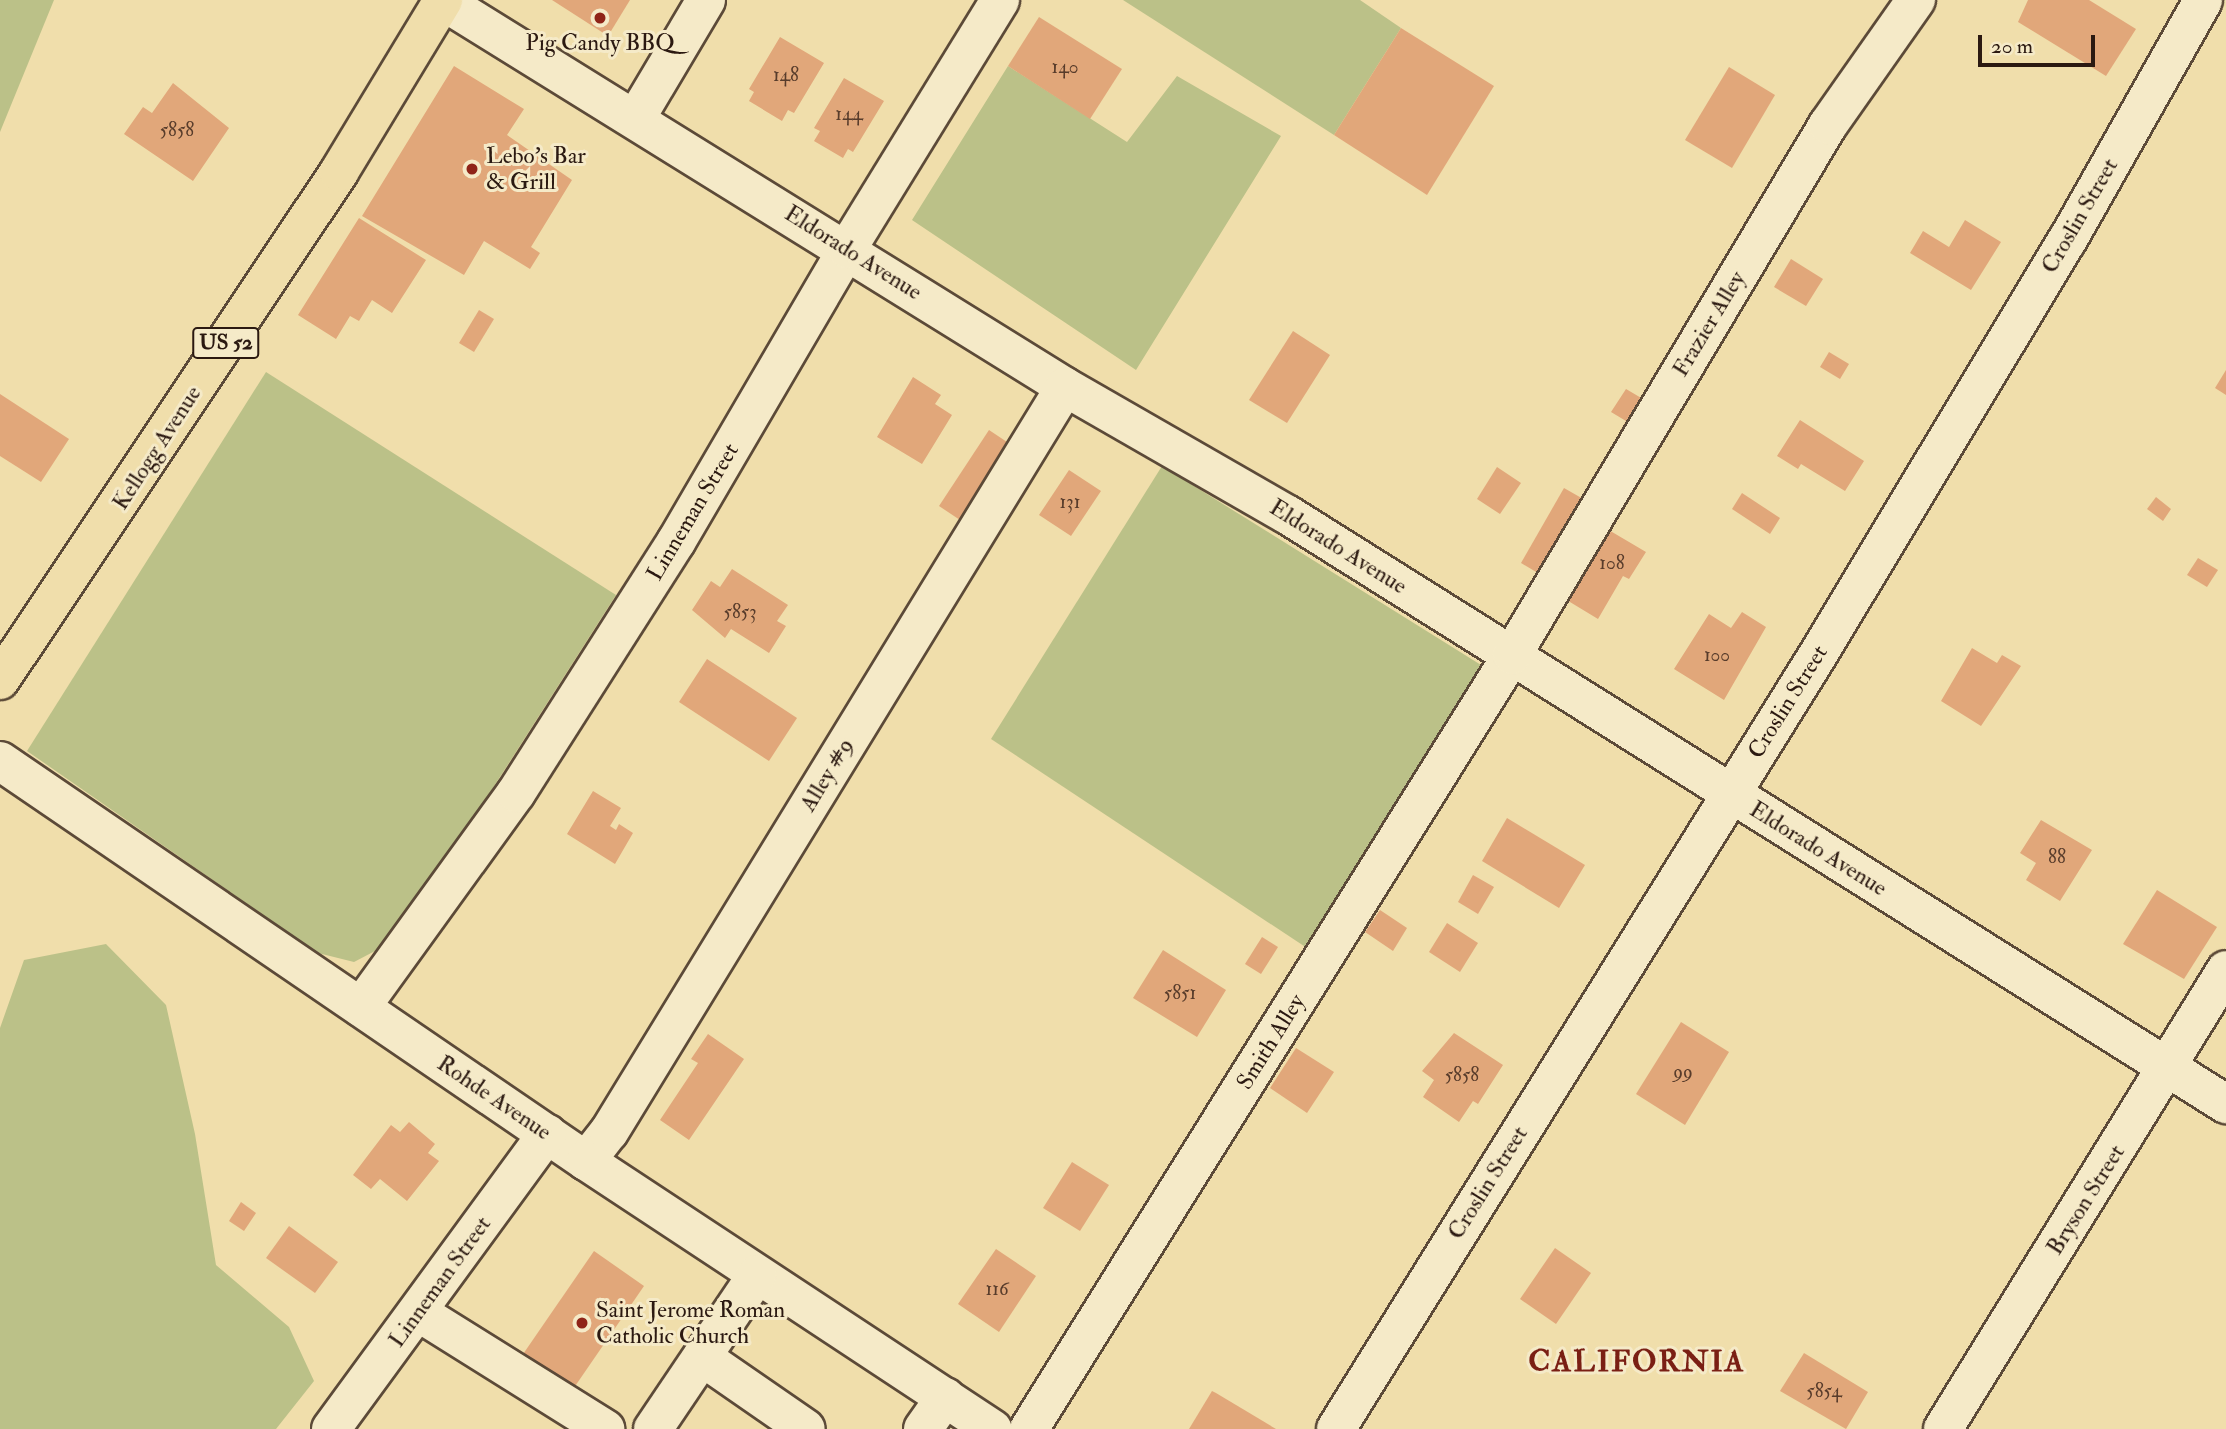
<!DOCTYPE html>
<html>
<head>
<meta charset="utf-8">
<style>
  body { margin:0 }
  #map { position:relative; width:2226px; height:1429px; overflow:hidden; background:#f0deab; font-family:"IM FELL Double Pica",serif }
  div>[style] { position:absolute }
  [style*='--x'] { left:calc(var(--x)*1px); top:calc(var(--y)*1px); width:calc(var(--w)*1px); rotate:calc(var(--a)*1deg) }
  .green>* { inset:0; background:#bbc188 }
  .building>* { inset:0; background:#e1a77a }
  .roads { filter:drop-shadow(2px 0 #5c4a38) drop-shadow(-2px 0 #5c4a38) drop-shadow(0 2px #5c4a38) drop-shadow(0 -2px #5c4a38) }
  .minor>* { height:38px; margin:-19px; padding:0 19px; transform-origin:19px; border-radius:19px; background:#f5eac8 }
  .major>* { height:38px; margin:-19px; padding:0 19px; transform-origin:19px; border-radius:19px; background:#f0deab }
  .dots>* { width:19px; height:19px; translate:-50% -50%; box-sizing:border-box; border:4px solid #f5eac8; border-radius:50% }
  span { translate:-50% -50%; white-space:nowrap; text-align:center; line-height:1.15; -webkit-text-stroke:6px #f5eac8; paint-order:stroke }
  .number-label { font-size:19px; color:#583c2b }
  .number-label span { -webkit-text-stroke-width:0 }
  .shield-label span { padding:2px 5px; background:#f5eac8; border:2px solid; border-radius:5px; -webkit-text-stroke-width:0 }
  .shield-label { font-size:21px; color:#2b1911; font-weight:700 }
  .poi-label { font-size:23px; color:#2b1911 }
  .left { translate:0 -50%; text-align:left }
  .street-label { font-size:23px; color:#2b1911 }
  .district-label { font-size:30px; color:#7a1f14; font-weight:700; letter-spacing:2px }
  .scale { position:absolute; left:1978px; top:35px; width:117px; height:32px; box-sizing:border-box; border:4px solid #2b1911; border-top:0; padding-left:9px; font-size:21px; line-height:24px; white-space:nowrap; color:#2b1911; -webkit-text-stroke:5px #f5eac8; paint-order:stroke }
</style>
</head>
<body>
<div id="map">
  <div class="green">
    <div style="clip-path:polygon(0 0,54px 0,0 132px)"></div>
    <div style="clip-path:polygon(1123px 0,1360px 0,1401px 28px,1334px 135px)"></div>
    <div style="clip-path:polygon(1008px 66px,1127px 142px,1177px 76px,1281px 136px,1136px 370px,912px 220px)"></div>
    <div style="clip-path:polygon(266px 372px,616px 595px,396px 940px,354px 962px,318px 953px,27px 751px)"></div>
    <div style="clip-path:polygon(1162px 466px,1481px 665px,1316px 954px,991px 739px)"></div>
    <div style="clip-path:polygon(106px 944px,166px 1005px,195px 1134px,216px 1265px,289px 1327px,314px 1381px,276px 1429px,0 1429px,0 1028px,24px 960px)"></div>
  </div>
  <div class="building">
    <div style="clip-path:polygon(552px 0,630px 0,608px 36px)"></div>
    <div style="clip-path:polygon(2028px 0,2089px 0,2136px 29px,2106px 76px,2018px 22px)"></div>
    <div style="clip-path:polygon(1039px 17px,1122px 69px,1090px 119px,1008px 66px)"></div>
    <div style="clip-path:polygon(1401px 28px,1494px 86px,1427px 195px,1334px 135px)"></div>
    <div style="clip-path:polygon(780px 37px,824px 63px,794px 113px,788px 110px,782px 121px,749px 101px,754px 92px,749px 89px)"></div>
    <div style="clip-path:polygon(454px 66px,524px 109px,507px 135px,572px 180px,531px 247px,540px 253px,530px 269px,484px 241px,464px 275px,362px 216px)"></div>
    <div style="clip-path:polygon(1729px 67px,1775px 95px,1732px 168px,1685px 140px)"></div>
    <div style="clip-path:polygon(844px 78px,884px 101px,853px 152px,848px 149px,843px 158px,814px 141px,820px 131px,814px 128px)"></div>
    <div style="clip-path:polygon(173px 83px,229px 128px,193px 181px,124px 134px,143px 107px,152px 113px)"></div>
    <div style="clip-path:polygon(359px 218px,426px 260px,392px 313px,372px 300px,359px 321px,350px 316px,336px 339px,298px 315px)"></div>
    <div style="clip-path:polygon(1965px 220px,2001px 242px,1971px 290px,1910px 253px,1923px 231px,1949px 247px)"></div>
    <div style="clip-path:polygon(1791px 259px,1823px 279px,1806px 306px,1774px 287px)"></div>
    <div style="clip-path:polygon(479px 310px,494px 319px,474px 352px,459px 343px)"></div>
    <div style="clip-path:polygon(1293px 331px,1330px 355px,1287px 423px,1249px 400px)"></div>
    <div style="clip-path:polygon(1829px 352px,1849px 364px,1840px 379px,1820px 367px)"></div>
    <div style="clip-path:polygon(2226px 370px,2226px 395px,2215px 388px)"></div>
    <div style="clip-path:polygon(913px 377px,941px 395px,935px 404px,952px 415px,922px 464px,877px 437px)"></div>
    <div style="clip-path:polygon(1626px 389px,1643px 399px,1632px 439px,1620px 431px,1626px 421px,1611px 412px)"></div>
    <div style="clip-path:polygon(0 394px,69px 439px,41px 482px,0 456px)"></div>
    <div style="clip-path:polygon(1800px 420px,1864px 461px,1845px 491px,1801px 464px,1798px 469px,1777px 456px)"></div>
    <div style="clip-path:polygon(989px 430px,1013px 446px,963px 522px,939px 506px)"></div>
    <div style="clip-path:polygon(1497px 467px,1521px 483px,1500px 514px,1477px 499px)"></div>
    <div style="clip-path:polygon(1069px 470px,1101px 491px,1071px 536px,1039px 515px)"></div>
    <div style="clip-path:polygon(1564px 488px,1592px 504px,1548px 579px,1521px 563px)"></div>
    <div style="clip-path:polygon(1742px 493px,1780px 518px,1770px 534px,1732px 509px)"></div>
    <div style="clip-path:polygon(2156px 497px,2171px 509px,2163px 521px,2147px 509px)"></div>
    <div style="clip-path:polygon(1607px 529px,1646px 552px,1629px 579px,1623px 576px,1598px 619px,1565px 599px)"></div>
    <div style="clip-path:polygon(2198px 558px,2218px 570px,2207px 587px,2187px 575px)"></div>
    <div style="clip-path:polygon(732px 569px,788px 605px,777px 621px,786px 626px,769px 653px,731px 629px,725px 638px,692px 610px,711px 581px,720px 587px)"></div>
    <div style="clip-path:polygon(1742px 612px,1766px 627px,1724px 700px,1674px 669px,1709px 614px,1731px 628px)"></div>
    <div style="clip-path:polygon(1972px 648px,1997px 663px,2002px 655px,2021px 666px,1981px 726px,1941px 701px)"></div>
    <div style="clip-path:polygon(707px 659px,797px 718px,769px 761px,679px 702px)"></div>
    <div style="clip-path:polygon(593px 791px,621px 808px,610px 826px,616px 830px,619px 824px,633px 833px,615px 864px,567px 834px)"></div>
    <div style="clip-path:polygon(1507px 818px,1585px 865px,1559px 908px,1482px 861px)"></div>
    <div style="clip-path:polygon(2041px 820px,2092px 850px,2060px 901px,2026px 880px,2036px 863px,2020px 853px)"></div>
    <div style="clip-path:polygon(1473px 875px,1494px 887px,1478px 914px,1458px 902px)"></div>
    <div style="clip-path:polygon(2157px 890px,2217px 927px,2184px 979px,2123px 944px)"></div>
    <div style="clip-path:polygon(1380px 910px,1407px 928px,1393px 951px,1365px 932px)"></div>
    <div style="clip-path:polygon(1447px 923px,1478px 943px,1460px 972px,1429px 952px)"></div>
    <div style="clip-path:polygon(1262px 937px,1278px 947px,1261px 974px,1245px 964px)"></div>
    <div style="clip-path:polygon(1163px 950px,1226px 990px,1197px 1037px,1133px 998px)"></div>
    <div style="clip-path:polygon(1681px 1022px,1729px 1052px,1685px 1125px,1636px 1094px)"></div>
    <div style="clip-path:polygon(1454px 1033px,1503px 1065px,1478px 1104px,1473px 1101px,1459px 1122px,1423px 1097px,1434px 1080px,1422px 1071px)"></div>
    <div style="clip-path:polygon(708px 1034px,744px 1059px,689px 1140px,660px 1120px,698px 1063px,691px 1059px)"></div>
    <div style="clip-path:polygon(1296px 1048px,1334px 1072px,1307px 1113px,1270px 1088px)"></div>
    <div style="clip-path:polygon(409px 1122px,435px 1144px,428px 1153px,439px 1161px,407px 1201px,380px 1179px,371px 1189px,353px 1175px,391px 1125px,400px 1132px)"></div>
    <div style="clip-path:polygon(1072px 1162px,1109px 1185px,1080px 1231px,1043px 1208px)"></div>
    <div style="clip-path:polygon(241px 1202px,256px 1213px,244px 1231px,229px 1221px)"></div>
    <div style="clip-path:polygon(289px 1226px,338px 1262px,315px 1293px,266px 1258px)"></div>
    <div style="clip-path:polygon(1555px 1248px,1591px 1273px,1556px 1324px,1520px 1299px)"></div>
    <div style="clip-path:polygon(996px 1249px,1036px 1276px,999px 1332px,958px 1304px)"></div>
    <div style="clip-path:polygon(594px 1251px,644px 1286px,569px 1395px,519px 1360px)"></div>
    <div style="clip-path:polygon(1804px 1353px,1868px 1392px,1846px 1429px,1780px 1391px)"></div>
    <div style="clip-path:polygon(1212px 1391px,1216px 1393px,1276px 1429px,1189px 1429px)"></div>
  </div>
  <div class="roads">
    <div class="minor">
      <div style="--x:443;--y:1;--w:732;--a:31.82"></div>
      <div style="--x:1065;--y:387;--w:257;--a:29.9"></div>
      <div style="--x:1288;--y:515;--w:1108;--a:32.13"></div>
      <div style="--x:636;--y:118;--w:137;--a:-59.3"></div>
      <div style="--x:0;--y:761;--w:710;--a:34.32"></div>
      <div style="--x:586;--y:1161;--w:487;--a:33.4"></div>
      <div style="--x:361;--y:1007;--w:264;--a:-54.1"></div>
      <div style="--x:516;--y:793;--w:298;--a:-57.5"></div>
      <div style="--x:676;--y:542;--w:339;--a:-59.7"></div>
      <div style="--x:847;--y:249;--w:292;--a:-58.4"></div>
      <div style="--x:586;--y:1161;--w:37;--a:-52"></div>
      <div style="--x:609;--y:1132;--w:873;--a:-58.53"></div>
      <div style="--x:418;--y:1312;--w:221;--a:32"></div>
      <div style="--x:702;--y:1357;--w:126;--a:34.7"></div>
      <div style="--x:331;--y:1429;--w:366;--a:-53.8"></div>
      <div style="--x:653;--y:1429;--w:186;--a:-56"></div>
      <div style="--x:923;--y:1429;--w:39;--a:-55"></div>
      <div style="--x:1029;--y:1429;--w:912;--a:-58.03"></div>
      <div style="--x:1512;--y:655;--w:617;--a:-59.2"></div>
      <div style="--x:1828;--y:125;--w:153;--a:-54.9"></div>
      <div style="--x:1336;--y:1429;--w:914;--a:-58.1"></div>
      <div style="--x:1819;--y:653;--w:481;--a:-59"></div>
      <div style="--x:2067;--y:241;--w:276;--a:-60.5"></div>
      <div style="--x:1943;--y:1429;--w:539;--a:-58.34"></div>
    </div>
    <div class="major">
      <div style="--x:0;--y:680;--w:611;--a:-56.28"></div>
      <div style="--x:339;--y:172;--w:201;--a:-58.8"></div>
    </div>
  </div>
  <div class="dots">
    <div style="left:600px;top:18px;background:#8f2418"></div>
    <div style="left:472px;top:169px;background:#8f2418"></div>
    <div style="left:582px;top:1323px;background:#8f2418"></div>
  </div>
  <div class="number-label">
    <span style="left:1065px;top:68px">140</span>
    <span style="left:786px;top:76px">148</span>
    <span style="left:849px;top:115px">144</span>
    <span style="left:177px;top:131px">5858</span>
    <span style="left:1070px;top:503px">131</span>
    <span style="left:1612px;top:564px">108</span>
    <span style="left:740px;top:613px">5853</span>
    <span style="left:1717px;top:656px">100</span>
    <span style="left:2057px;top:858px">88</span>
    <span style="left:1180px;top:994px">5851</span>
    <span style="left:1683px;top:1073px">99</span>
    <span style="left:1462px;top:1076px">5858</span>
    <span style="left:997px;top:1290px">116</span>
    <span style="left:1824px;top:1392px">5854</span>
  </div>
  <div class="shield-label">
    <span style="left:226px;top:343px">US 52</span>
  </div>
  <div class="poi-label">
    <span style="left:600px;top:43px">Pig Candy BBQ</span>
    <span class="left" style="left:486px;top:169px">Lebo's Bar<br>&amp; Grill</span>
    <span class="left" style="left:596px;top:1323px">Saint Jerome Roman<br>Catholic Church</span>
  </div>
  <div class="street-label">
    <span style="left:2080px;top:216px;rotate:-60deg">Croslin Street</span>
    <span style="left:853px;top:253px;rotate:32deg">Eldorado Avenue</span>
    <span style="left:1709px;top:324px;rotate:-59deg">Frazier Alley</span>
    <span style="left:157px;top:448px;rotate:-57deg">Kellogg Avenue</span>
    <span style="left:693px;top:512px;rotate:-59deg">Linneman Street</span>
    <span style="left:1338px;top:547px;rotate:32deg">Eldorado Avenue</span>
    <span style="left:1788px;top:702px;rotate:-58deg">Croslin Street</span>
    <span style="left:827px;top:775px;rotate:-59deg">Alley #9</span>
    <span style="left:1818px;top:849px;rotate:32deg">Eldorado Avenue</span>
    <span style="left:1271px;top:1042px;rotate:-58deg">Smith Alley</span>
    <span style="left:494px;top:1098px;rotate:34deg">Rohde Avenue</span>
    <span style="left:1488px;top:1183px;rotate:-58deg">Croslin Street</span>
    <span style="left:2086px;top:1200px;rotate:-58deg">Bryson Street</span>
    <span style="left:440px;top:1282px;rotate:-54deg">Linneman Street</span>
  </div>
  <div class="district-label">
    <span style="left:1637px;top:1362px">CALIFORNIA</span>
  </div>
  <div class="scale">20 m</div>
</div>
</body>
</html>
